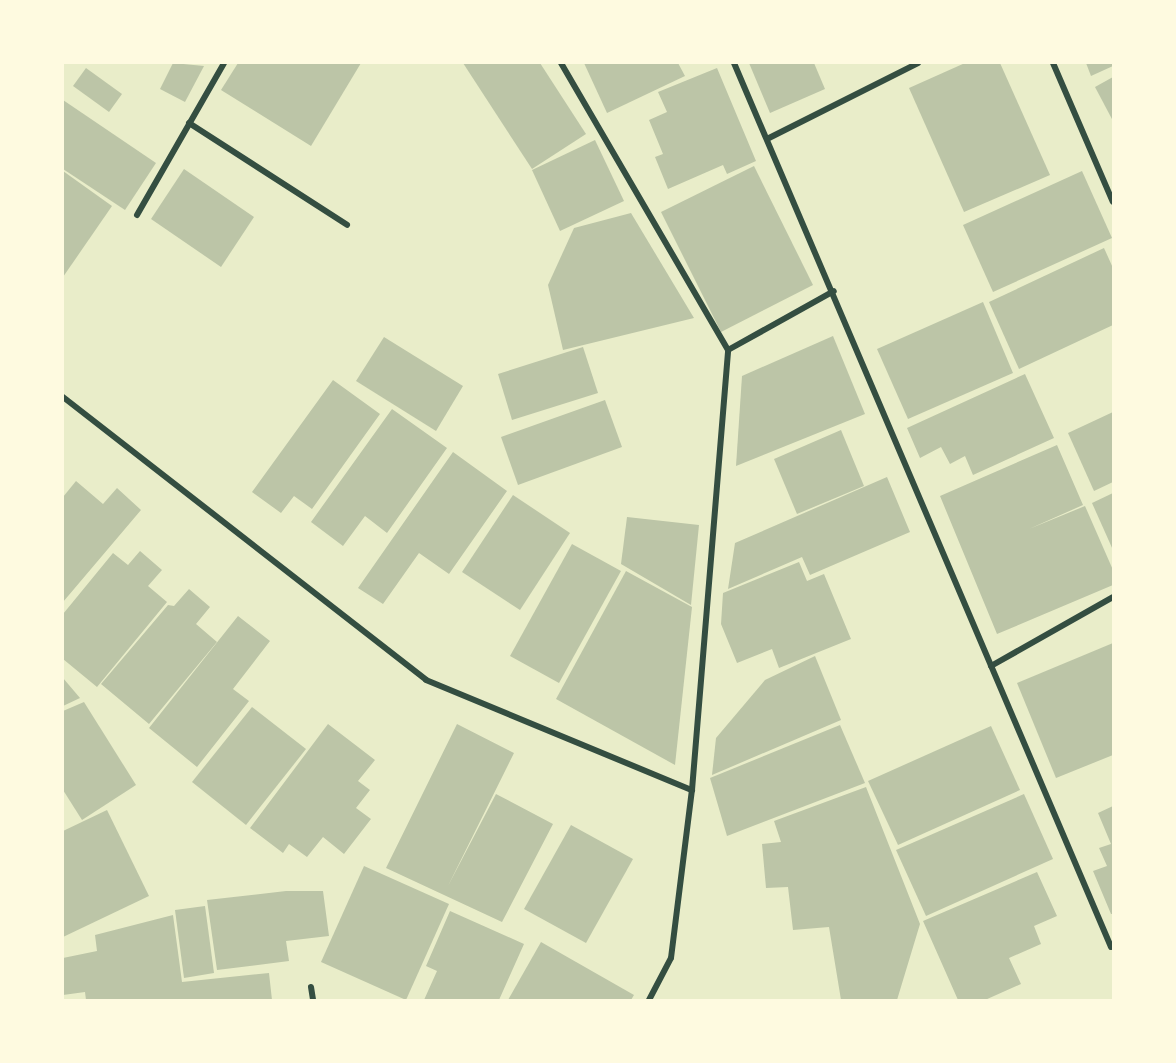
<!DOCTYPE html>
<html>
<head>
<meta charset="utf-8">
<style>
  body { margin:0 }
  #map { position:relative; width:1176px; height:1063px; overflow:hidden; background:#e9edc9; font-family:"Source Serif 4",serif }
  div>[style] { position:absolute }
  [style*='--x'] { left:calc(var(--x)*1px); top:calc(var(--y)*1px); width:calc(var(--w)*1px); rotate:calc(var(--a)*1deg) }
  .building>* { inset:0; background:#bcc5a7 }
  .minor>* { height:6px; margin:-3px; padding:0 3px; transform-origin:3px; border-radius:3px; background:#344e41 }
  span { translate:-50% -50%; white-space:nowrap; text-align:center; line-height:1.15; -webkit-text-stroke:6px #fefae0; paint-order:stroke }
  .frame { position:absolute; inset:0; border:64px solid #fefae0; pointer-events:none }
</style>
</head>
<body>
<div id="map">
  <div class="building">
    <div style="clip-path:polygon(173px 63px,204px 66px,185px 102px,160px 89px)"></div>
    <div style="clip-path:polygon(238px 63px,361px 63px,311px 146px,221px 90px)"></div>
    <div style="clip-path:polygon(463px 63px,540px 63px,586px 134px,532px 169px)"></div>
    <div style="clip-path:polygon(584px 63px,678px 63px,685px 76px,607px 113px)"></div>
    <div style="clip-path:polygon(749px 63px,814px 63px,825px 89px,770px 113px)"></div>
    <div style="clip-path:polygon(965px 63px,1000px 63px,1050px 175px,964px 212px,909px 88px)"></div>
    <div style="clip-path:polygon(1086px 63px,1113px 63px,1113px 66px,1091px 76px)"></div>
    <div style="clip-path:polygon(86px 68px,122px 94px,109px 112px,73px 86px)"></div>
    <div style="clip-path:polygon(717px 68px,756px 161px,727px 174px,723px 165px,668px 189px,655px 157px,663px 154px,649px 120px,667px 112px,658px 92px)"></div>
    <div style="clip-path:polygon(1113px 77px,1113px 121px,1095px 87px)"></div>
    <div style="clip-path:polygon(63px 100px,156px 163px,125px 210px,63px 169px)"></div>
    <div style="clip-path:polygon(595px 140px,624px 201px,560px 231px,532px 170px)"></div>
    <div style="clip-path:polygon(754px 166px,813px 285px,721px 332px,661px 212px)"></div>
    <div style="clip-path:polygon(184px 169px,254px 217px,221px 267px,151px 219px)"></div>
    <div style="clip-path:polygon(63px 171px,112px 206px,63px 277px)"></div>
    <div style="clip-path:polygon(1082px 171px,1112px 238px,993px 292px,963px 225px)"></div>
    <div style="clip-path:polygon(631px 213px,694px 318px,563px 350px,548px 285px,574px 228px)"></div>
    <div style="clip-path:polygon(1104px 248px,1113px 268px,1113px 325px,1019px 369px,989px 302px)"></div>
    <div style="clip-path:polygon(983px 302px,1013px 373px,908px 419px,877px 349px)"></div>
    <div style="clip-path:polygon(833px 336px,865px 414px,736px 466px,742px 376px)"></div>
    <div style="clip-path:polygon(384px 337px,463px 386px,436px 431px,356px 381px)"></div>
    <div style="clip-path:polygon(583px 347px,598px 393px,512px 420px,498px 374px)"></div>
    <div style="clip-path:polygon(1025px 374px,1054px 438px,973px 475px,965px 456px,950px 464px,941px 447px,920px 458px,907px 428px)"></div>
    <div style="clip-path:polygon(333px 380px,380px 414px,312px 509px,294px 496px,281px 513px,252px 492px)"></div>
    <div style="clip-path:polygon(605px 400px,622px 447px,518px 485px,501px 437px)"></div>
    <div style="clip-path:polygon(392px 409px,447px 448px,387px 533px,365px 516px,343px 546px,311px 522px)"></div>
    <div style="clip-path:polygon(1113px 412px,1113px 482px,1094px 491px,1068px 433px)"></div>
    <div style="clip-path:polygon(841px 430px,864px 486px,797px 514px,774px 459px)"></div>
    <div style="clip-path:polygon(1057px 445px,1083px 505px,1029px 529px,1085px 506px,1113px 570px,1113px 585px,997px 634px,940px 496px)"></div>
    <div style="clip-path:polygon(453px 452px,507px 491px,449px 574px,419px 553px,383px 604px,358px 588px)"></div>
    <div style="clip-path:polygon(887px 477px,910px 532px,810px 575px,802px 557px,728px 589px,735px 543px)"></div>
    <div style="clip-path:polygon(76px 481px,103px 504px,117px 488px,141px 510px,63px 602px,63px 497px)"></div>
    <div style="clip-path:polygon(1113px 493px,1113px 550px,1092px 503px)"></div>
    <div style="clip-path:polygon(513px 495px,570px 533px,520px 610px,462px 572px)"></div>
    <div style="clip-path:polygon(627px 517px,699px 525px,691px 605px,621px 564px)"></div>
    <div style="clip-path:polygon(572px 544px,621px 571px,559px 683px,510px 656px)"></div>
    <div style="clip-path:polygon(140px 551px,162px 570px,148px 586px,167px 602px,97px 687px,63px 659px,63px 614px,113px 553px,128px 565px)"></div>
    <div style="clip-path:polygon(799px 562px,807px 581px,824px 574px,851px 639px,779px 668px,772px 649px,737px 663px,721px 624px,723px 593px)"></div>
    <div style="clip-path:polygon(626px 571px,692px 607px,675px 765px,556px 699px)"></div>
    <div style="clip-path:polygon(189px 589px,210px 607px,196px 624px,217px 642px,149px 724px,101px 684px,168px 605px,174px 606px)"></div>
    <div style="clip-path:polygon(238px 616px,270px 641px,233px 689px,249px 701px,197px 767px,149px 728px)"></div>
    <div style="clip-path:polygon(1113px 643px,1113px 755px,1056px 778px,1017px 683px)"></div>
    <div style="clip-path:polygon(815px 656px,841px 720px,712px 775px,716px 738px,765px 680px)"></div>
    <div style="clip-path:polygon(63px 678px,80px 698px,63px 706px)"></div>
    <div style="clip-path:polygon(84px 702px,136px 785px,82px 820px,63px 790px,63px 711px)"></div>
    <div style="clip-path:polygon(252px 707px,306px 749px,246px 825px,192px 782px)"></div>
    <div style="clip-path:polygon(328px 724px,375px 760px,358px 781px,370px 790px,356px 808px,371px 819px,344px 854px,323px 837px,307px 857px,289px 844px,283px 853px,250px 828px)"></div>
    <div style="clip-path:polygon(457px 724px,514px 753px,448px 886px,496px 794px,553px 824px,502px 922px,386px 868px)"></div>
    <div style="clip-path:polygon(840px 725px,865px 783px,727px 836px,710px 778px)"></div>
    <div style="clip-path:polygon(991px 726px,1020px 790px,898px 845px,868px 781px)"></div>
    <div style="clip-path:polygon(866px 787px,920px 924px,897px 1000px,841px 1000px,829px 927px,793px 930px,788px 887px,766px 888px,762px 844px,781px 842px,774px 821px)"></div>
    <div style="clip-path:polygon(1024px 794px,1053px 859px,926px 916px,896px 850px)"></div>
    <div style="clip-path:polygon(1113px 806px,1113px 914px,1111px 914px,1093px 871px,1107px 866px,1099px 848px,1111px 844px,1098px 813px)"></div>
    <div style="clip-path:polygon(107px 810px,149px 896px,63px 937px,63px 831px)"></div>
    <div style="clip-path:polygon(571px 825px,633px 859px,586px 943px,524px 909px)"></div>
    <div style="clip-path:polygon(364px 866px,449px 904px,406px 1000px,321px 962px)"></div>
    <div style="clip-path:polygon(1037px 872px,1057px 916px,1034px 926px,1041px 944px,1009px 958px,1021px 984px,985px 1000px,958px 1000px,923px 921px)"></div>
    <div style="clip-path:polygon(286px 891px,323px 891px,329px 936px,286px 941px,289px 961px,217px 970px,207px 900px)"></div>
    <div style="clip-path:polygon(205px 906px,214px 973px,184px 978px,175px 910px)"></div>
    <div style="clip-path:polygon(450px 911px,524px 944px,499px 1000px,424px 1000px,437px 971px,426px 966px)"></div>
    <div style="clip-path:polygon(173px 915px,182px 982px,269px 973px,272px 1000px,86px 1000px,85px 992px,63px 995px,63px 958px,97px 951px,95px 935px)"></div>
    <div style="clip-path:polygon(541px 942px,634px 995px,631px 1000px,508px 1000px)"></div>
  </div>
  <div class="minor">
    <div style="--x:561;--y:63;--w:332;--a:59.8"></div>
    <div style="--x:734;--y:63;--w:961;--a:66.9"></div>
    <div style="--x:1053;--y:63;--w:151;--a:66.7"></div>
    <div style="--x:189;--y:123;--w:188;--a:32.8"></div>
    <div style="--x:767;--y:139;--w:169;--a:-26.7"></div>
    <div style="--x:137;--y:215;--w:175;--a:-60.2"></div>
    <div style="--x:63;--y:397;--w:460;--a:37.9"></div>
    <div style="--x:426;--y:680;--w:288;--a:22.5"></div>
    <div style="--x:991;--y:666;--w:140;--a:-29.5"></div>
    <div style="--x:311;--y:987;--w:13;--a:81"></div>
    <div style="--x:649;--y:1000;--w:47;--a:-62.4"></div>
    <div style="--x:671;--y:958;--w:169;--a:-82.9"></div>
    <div style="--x:692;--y:790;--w:441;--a:-85.3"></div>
    <div style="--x:728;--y:350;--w:121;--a:-29.1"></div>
  </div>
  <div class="frame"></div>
</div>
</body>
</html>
